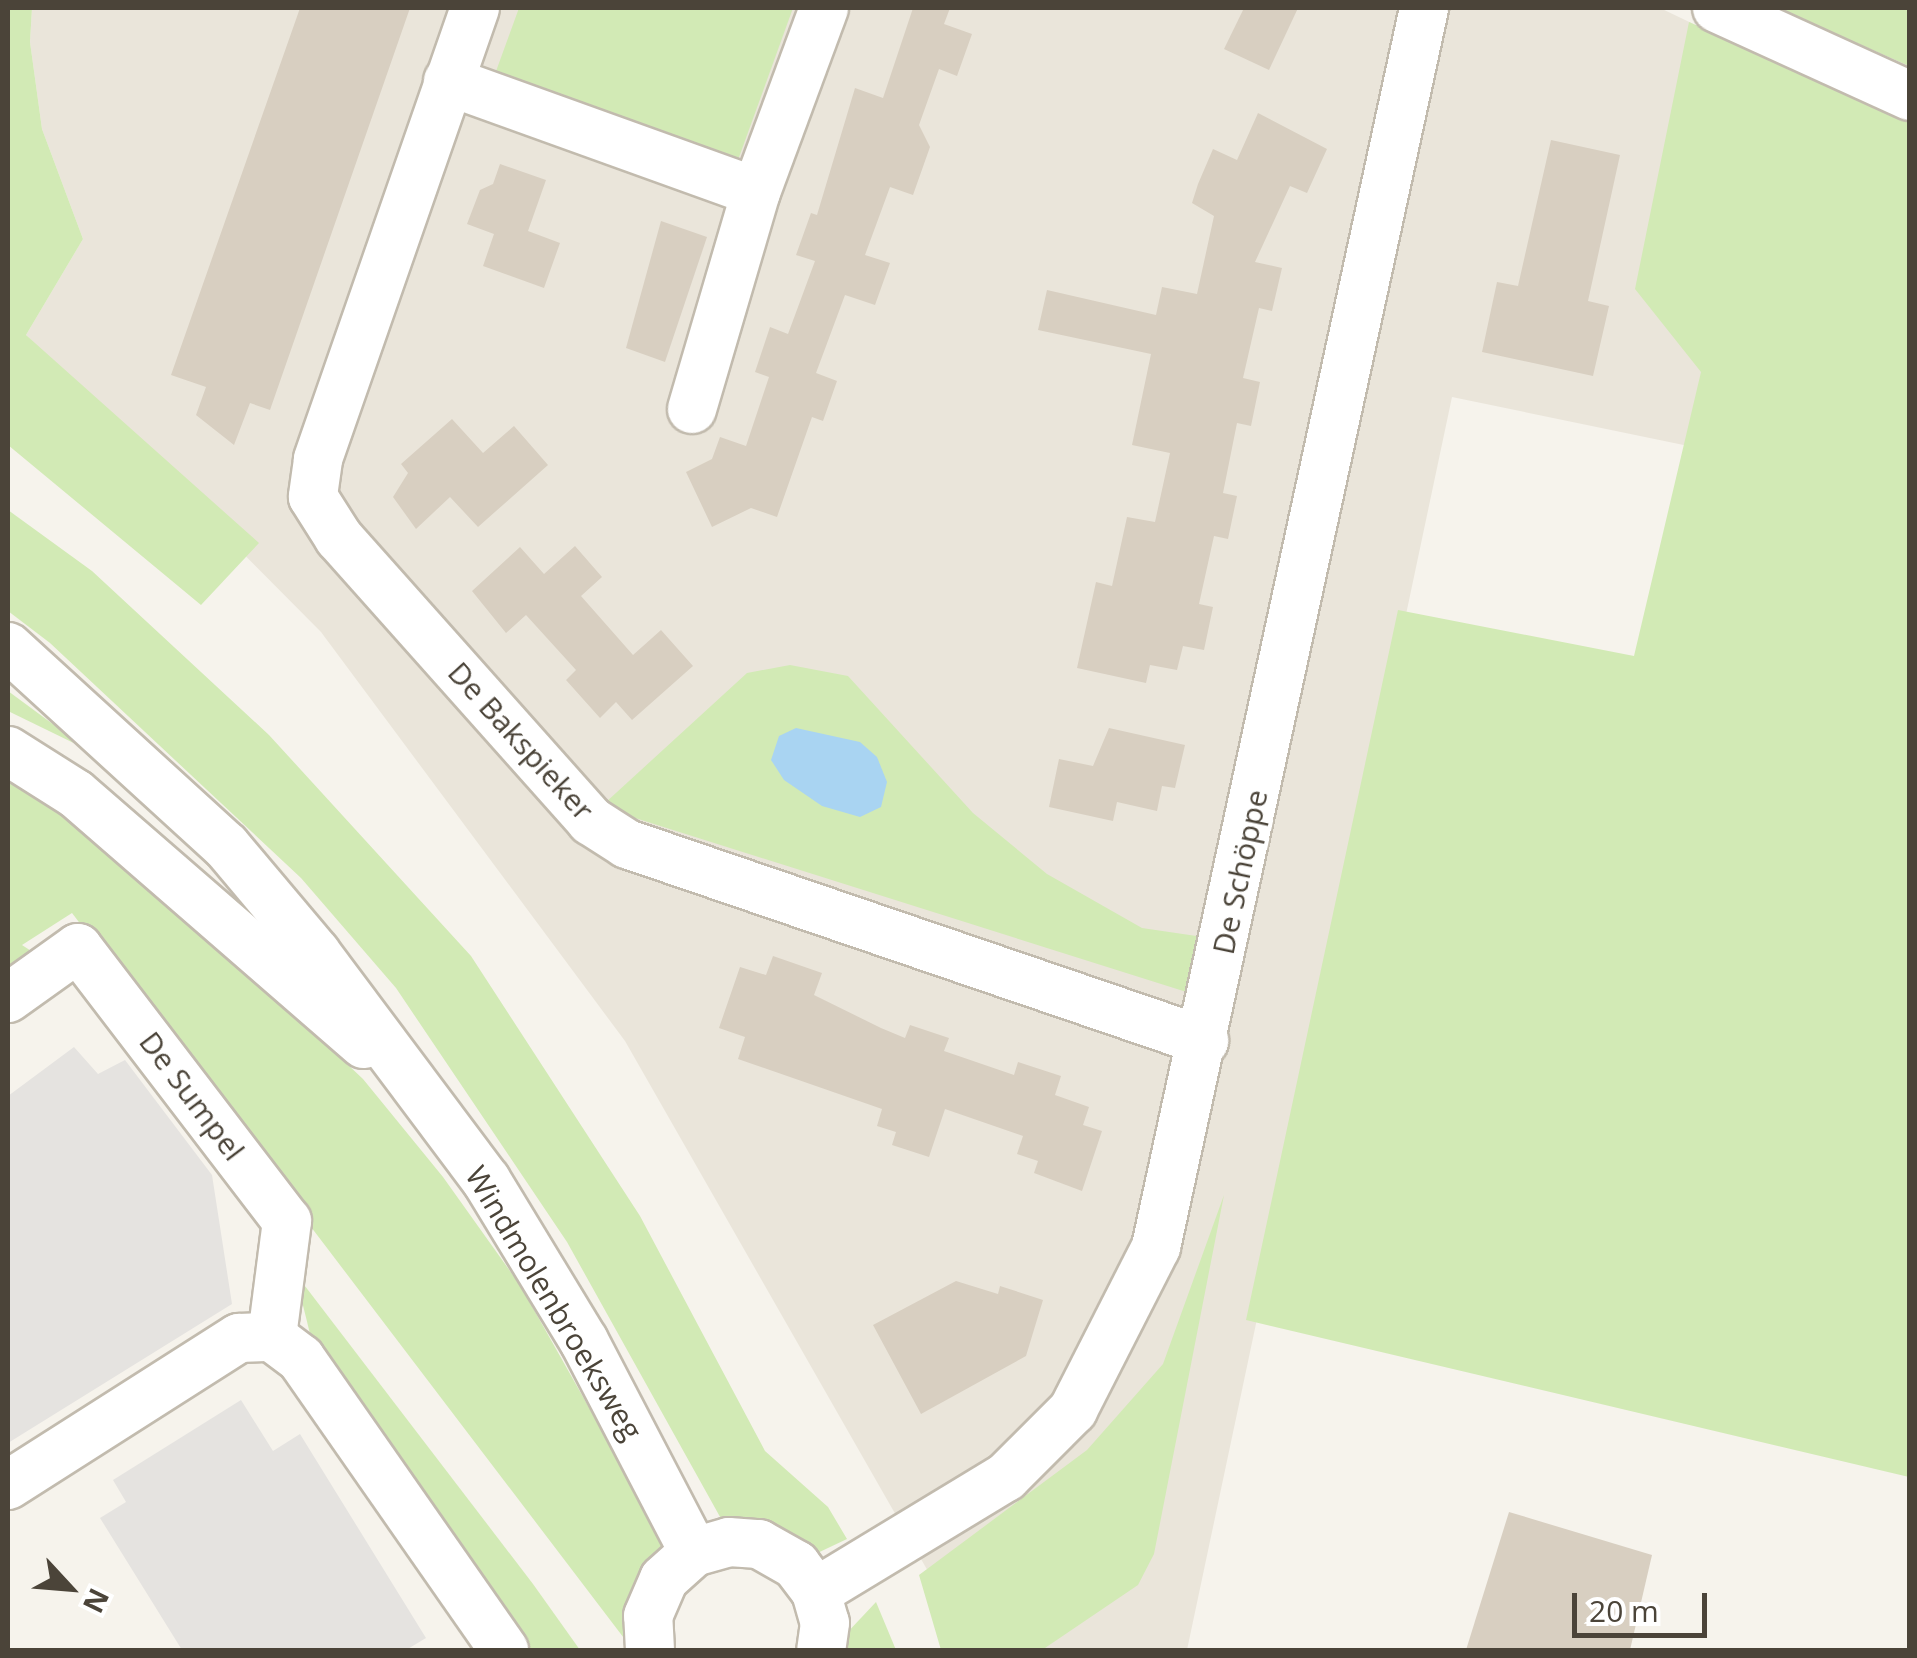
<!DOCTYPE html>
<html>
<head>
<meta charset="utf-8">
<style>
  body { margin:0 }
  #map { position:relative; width:1917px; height:1658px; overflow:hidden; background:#f6f3ec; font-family:"Open Sans",sans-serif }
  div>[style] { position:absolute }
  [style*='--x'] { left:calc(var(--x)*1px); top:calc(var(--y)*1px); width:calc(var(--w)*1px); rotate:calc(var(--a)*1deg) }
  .residential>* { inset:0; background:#eae5da }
  .green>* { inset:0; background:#d2eab5 }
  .parking>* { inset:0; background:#e5e3e0 }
  .water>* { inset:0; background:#a9d4f2 }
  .building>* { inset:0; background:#d8cfc1 }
  .roads { filter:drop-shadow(2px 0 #c2bbae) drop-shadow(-2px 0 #c2bbae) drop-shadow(0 2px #c2bbae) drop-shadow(0 -2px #c2bbae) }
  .minor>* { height:48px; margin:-24px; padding:0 24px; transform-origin:24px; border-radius:24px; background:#fff }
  span { translate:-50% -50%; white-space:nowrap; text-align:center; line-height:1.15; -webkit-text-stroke:8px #fff; paint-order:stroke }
  .street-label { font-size:30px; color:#4b4439 }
  .frame { position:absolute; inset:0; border:10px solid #4b4439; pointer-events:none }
  .north { position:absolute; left:20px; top:1538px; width:100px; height:100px; -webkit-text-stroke:8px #fff; paint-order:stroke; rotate:116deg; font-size:28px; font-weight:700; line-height:40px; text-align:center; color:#4b4439 }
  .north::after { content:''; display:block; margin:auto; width:35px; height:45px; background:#4b4439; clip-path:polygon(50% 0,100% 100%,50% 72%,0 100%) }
  .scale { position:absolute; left:1572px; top:1593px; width:135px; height:45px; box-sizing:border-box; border:5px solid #4b4439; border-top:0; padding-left:12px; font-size:30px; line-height:35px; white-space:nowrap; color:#4b4439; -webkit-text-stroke:8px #fff; paint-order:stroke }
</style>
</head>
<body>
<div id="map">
  <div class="residential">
    <div style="clip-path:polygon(32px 8px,1660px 8px,1788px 69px,1703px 449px,1452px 397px,1187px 1650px,973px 1650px,625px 1041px,321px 632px,26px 335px,83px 239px,42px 129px,30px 42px)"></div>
  </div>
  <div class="green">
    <div style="clip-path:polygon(8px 8px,32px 8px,30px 42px,42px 129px,83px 239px,26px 335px,259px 543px,201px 605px,8px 445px)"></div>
    <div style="clip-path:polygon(519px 8px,793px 8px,738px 160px,495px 74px)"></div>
    <div style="clip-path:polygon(1777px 8px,1909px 8px,1909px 66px)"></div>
    <div style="clip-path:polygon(1689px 22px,1909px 120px,1909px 1477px,1246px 1320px,1398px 610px,1634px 656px,1701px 372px,1635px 289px)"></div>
    <div style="clip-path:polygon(8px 510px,92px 571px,269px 735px,471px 956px,640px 1216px,765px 1451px,828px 1507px,847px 1539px,809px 1557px,724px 1524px,567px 1242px,396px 988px,301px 878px,50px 643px,8px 611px)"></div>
    <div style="clip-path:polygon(790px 665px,848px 676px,973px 813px,1047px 874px,1142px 928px,1210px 938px,1196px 995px,613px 811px,605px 803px,747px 673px)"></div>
    <div style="clip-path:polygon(8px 691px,88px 750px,8px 711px)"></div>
    <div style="clip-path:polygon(8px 776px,141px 870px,363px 1079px,443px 1177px,520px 1285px,663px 1539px,665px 1552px,633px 1650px,72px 913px,22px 945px,60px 970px,8px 1010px)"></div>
    <div style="clip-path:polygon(1224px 1195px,1154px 1554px,1138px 1585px,1042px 1650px,941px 1650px,919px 1575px,1087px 1450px,1163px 1364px)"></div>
    <div style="clip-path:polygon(295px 1273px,533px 1584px,580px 1650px,529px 1650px,315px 1354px)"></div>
    <div style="clip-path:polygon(876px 1602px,896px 1650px,843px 1650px,845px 1635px)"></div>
  </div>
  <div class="parking">
    <div style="clip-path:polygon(74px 1047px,98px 1074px,125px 1060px,212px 1175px,232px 1304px,8px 1443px,8px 1096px)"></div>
    <div style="clip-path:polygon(241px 1400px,273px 1451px,300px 1434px,426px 1638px,406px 1650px,182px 1650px,100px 1518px,126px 1502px,113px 1480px)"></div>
  </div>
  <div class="water">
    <div style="clip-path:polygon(796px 728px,860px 742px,877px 757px,887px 782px,881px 807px,860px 817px,822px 806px,784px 780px,771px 760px,779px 736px)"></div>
  </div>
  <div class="building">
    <div style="clip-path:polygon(300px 8px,410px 8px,270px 410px,250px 403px,234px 445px,196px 415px,206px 387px,171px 375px)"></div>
    <div style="clip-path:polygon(913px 8px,950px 8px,944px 24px,972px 34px,957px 76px,939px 69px,919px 125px,930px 147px,913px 195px,890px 187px,865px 255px,890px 263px,875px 305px,845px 295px,816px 373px,837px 381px,823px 421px,812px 417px,777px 517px,751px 508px,712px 527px,686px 472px,712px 459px,720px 437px,746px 446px,769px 377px,755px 372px,770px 327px,788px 334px,815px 261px,796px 255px,811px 213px,817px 215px,855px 88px,883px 98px)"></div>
    <div style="clip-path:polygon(1244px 8px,1298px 8px,1269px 70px,1224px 49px)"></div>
    <div style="clip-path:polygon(1258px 113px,1327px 149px,1307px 193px,1290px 186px,1255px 262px,1282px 268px,1272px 311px,1259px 308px,1243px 378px,1260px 382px,1251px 426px,1237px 423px,1223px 493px,1237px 496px,1228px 539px,1214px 536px,1199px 604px,1213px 607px,1204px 650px,1183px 646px,1177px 670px,1150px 665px,1146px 683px,1077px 668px,1096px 582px,1112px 586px,1127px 517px,1155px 522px,1170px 453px,1132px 445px,1151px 354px,1038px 330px,1047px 290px,1156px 315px,1162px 287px,1197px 294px,1214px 216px,1192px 203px,1198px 184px,1213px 149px,1237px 160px)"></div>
    <div style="clip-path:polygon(1551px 140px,1620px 155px,1588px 301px,1609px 306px,1593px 376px,1482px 352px,1497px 282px,1518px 286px)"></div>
    <div style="clip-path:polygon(500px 164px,546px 180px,528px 231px,560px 243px,544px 288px,483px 266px,494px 234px,467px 224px,480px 190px,493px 184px)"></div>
    <div style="clip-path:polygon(661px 221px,707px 237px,665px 362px,626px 348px)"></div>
    <div style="clip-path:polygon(452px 419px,483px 453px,514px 426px,548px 465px,478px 527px,450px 497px,416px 529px,393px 497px,408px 473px,401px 464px)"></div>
    <div style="clip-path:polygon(575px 546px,602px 577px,581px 596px,633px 655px,661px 630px,693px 666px,632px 720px,616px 702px,600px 718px,566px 680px,576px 670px,526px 615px,506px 633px,472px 591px,520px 547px,544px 574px)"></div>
    <div style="clip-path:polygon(1109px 728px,1185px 745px,1175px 788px,1162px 786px,1157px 811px,1117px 802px,1113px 821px,1049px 807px,1059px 759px,1093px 766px)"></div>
    <div style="clip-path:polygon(773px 956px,822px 973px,814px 995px,881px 1028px,905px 1038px,910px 1025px,949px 1038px,944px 1051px,1014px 1075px,1018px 1062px,1061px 1076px,1055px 1095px,1089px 1107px,1083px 1125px,1102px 1131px,1082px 1191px,1034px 1173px,1038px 1161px,1017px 1154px,1023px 1136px,945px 1109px,929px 1157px,892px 1145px,896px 1132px,877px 1126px,882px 1109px,738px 1059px,745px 1037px,719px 1028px,740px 967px,766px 975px)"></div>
    <div style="clip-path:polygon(956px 1281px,998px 1294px,1000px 1286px,1043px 1300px,1026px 1356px,921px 1414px,873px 1325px)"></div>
    <div style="clip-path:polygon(1509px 1512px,1652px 1555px,1630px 1650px,1466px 1650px)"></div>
  </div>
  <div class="roads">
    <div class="minor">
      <div style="--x:475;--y:8;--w:478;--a:109.2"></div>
      <div style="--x:318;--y:460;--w:37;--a:98"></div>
      <div style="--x:313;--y:497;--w:49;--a:57.6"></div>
      <div style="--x:339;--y:538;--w:379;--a:48.3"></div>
      <div style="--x:591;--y:821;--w:43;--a:32.6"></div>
      <div style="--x:627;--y:844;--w:610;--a:18.85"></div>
      <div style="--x:1717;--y:8;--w:212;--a:24.5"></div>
      <div style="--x:448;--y:81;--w:327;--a:19.8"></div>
      <div style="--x:692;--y:409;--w:226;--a:-73.6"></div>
      <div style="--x:756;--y:192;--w:196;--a:-69.7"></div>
      <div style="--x:8;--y:647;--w:295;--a:42.4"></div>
      <div style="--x:226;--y:846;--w:140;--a:49.9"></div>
      <div style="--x:316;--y:953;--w:284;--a:53.2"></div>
      <div style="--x:486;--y:1180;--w:188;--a:58.7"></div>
      <div style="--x:584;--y:1341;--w:238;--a:62.5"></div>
      <div style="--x:8;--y:751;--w:80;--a:32.3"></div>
      <div style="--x:76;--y:794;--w:381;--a:41"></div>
      <div style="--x:8;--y:998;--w:86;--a:-35.5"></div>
      <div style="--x:78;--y:948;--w:344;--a:52.6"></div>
      <div style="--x:287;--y:1221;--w:117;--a:97.4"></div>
      <div style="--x:8;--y:1485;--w:274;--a:-32.5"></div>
      <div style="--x:239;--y:1338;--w:33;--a:-2"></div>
      <div style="--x:272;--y:1337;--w:36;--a:37"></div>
      <div style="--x:301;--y:1359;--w:355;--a:55.1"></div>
      <div style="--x:816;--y:1592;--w:222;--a:-31.2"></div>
      <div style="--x:1006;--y:1477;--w:95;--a:-45"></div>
      <div style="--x:1073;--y:1410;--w:183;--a:-63"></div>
      <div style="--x:1156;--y:1247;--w:1268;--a:-77.79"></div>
      <div style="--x:650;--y:1650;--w:34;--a:-93"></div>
      <div style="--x:648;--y:1616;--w:40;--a:-66.6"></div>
      <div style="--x:664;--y:1579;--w:40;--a:-42"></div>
      <div style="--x:694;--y:1552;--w:36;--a:-16"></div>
      <div style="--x:729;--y:1542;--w:30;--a:4"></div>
      <div style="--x:759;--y:1544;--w:43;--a:29.6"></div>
      <div style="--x:796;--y:1565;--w:34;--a:53"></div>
      <div style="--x:816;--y:1592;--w:32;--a:74"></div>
      <div style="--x:825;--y:1623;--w:27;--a:98"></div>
    </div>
  </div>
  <div class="street-label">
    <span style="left:521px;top:741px;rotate:48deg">De Bakspieker</span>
    <span style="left:1240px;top:872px;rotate:-78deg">De Schöppe</span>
    <span style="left:192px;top:1096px;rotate:53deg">De Sumpel</span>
    <span style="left:554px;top:1303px;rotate:59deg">Windmolenbroeksweg</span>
  </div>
  <div class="frame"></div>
  <div class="north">N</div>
  <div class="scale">20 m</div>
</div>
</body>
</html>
